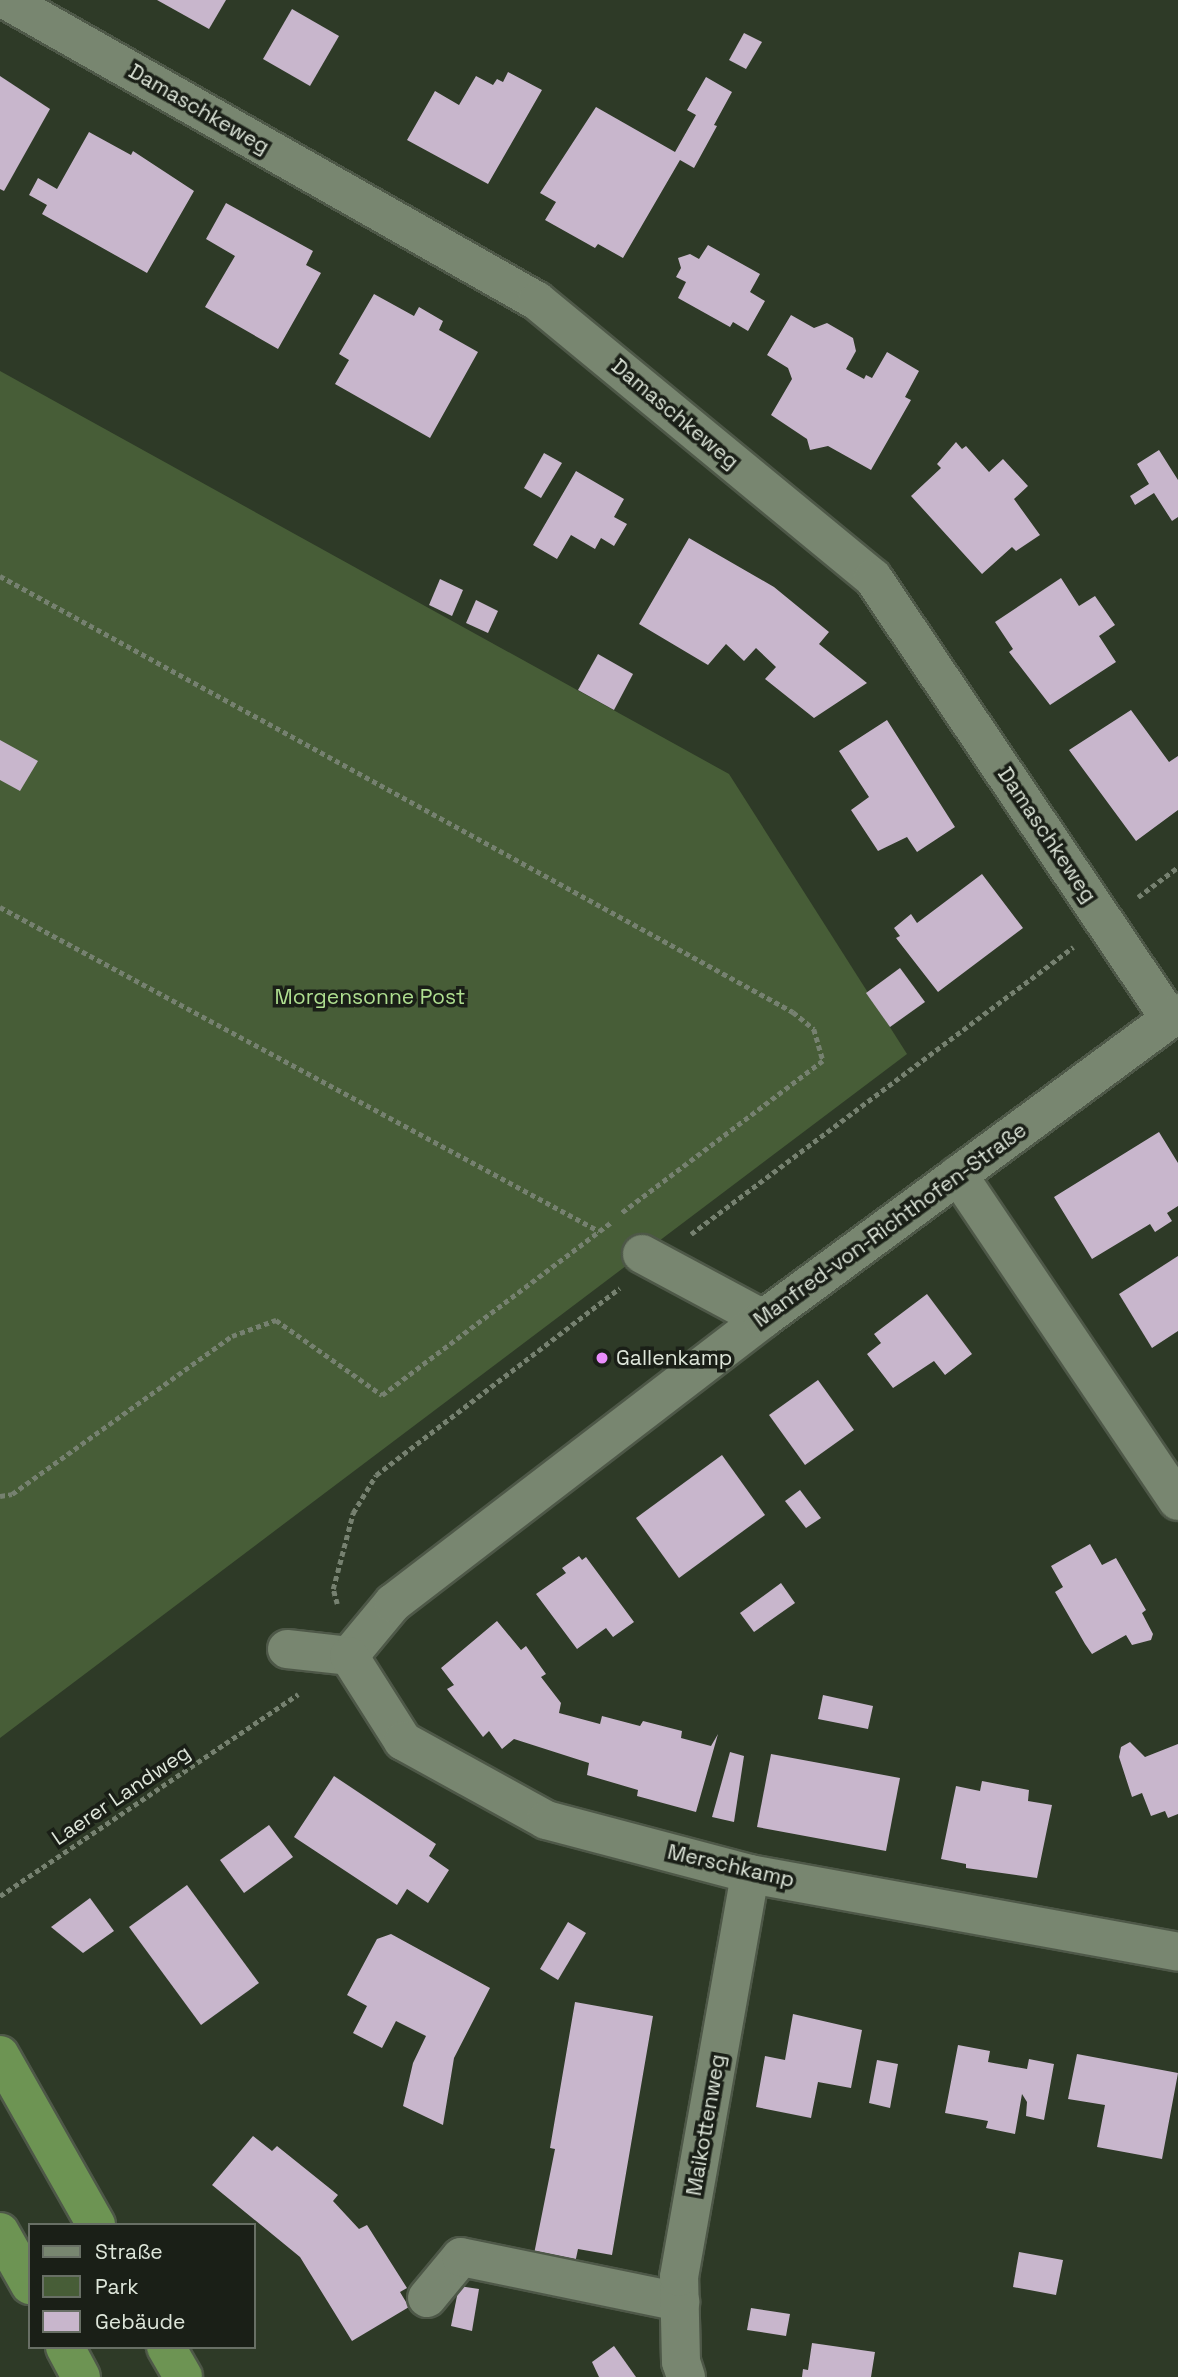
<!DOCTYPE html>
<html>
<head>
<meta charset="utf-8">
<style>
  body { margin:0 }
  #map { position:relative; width:1178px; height:2377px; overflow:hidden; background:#2e3a27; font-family:"Space Grotesk",sans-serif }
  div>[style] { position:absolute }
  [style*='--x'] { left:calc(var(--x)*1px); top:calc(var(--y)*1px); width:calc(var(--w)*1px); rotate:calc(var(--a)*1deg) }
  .green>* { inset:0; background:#475d37 }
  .building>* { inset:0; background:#c8b6cc }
  .path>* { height:4.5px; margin-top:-2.25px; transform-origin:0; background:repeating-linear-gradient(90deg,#768170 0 5px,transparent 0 8.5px) }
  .roads { filter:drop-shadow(2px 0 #4e5848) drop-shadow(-2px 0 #4e5848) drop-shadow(0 2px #4e5848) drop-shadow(0 -2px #4e5848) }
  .minor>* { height:38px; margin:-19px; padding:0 19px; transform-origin:19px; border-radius:19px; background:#788670 }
  .highway>* { height:38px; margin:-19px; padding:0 19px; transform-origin:19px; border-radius:19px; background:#6d9453 }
  .dots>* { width:19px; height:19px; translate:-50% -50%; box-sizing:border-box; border:4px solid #1a1f17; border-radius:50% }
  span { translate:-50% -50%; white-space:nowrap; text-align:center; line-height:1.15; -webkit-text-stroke:7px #1a1f17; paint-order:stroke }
  .street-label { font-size:21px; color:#dee6da }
  .park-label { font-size:21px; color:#afdf90 }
  .poi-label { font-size:21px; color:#dee6da }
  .left { translate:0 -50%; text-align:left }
  .legend { position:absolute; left:28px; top:2223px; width:228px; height:126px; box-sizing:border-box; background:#1a1f17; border:2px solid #686f65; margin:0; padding:9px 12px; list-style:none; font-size:21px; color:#dee6da }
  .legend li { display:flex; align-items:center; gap:14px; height:35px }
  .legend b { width:35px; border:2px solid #686f65 }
</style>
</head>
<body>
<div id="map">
  <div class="green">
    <div style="clip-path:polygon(0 371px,729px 774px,907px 1054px,0 1738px)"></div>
  </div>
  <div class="building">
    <div style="clip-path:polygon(157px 0,226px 0,209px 29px)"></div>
    <div style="clip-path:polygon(292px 9px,339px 36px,310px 86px,263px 59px)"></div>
    <div style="clip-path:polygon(744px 33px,762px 42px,746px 69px,729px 60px)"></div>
    <div style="clip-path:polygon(508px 72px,542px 90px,488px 184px,407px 140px,435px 91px,459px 105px,476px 76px,493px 85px,497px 79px,503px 82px)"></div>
    <div style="clip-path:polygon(0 76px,50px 109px,4px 191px,0 189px)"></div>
    <div style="clip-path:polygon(706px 77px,732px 92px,714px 125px,717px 126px,694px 168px,680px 160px,623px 258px,598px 244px,595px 248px,545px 220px,556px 202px,540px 193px,596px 107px,675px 152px,696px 115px,687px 110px)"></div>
    <div style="clip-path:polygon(89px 132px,131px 155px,133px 151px,194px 191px,147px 273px,42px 214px,47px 205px,29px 195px,38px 178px,57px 189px)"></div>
    <div style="clip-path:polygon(226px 203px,313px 251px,306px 265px,321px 273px,278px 349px,205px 307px,235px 256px,206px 239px)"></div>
    <div style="clip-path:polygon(708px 245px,760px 274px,750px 292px,765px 301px,748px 331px,733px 322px,730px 327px,678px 298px,686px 282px,676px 277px,681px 268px,678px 258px,690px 254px,699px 259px)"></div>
    <div style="clip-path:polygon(374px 294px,414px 316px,419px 307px,443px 321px,439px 330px,478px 352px,430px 438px,335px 384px,349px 360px,339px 354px)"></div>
    <div style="clip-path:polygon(791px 315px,814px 328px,827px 323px,853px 338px,856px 351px,846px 369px,864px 379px,866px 375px,872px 378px,887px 352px,919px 371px,905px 397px,911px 400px,871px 470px,828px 446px,810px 450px,807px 439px,771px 415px,792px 379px,788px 368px,767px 355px)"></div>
    <div style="clip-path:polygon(956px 442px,962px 449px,966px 446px,989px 472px,1003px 459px,1028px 486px,1014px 499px,1040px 535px,1016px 551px,1012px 547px,982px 574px,911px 496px,941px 468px,937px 464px)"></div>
    <div style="clip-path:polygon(1159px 450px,1178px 480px,1178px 517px,1172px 521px,1154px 493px,1135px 505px,1130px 496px,1149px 484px,1137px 464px)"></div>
    <div style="clip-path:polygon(544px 453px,562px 463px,541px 498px,524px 488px)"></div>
    <div style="clip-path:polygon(576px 471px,624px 499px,614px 517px,627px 524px,614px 546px,601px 538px,595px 549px,571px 535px,557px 559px,533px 545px)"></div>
    <div style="clip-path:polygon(689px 538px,774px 587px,829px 632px,819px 644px,867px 683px,814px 718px,765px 679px,776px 667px,756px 648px,744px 661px,726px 644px,708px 665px,639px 624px)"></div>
    <div style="clip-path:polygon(1061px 578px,1079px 606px,1095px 596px,1115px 625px,1099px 636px,1116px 662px,1050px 705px,1009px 652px,1013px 649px,995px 622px)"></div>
    <div style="clip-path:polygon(440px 579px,463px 590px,452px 616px,429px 605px)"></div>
    <div style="clip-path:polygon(476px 600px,498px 611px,488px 633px,466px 623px)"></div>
    <div style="clip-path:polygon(598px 654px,633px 674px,614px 710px,578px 690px)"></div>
    <div style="clip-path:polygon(1131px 710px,1169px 762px,1178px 756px,1178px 810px,1136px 841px,1069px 750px)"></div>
    <div style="clip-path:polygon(887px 720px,955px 827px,917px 852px,907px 837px,878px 851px,851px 810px,869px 797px,839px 751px)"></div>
    <div style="clip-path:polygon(0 740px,38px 761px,20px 791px,0 780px)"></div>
    <div style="clip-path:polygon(982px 874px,1023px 928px,938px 992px,896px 938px,900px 936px,894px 928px,911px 914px,917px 923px)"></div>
    <div style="clip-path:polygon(900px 968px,925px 1002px,890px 1027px,866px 993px)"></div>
    <div style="clip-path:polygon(1159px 1132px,1178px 1163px,1178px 1206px,1167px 1213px,1172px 1221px,1155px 1232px,1150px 1224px,1092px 1259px,1054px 1197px)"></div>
    <div style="clip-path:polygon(1178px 1256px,1178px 1331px,1152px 1348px,1119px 1294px)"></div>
    <div style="clip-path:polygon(927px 1294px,972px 1354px,945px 1375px,934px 1361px,893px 1388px,867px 1354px,881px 1343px,874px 1334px)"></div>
    <div style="clip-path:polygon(818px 1380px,854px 1430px,805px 1465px,769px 1415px)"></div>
    <div style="clip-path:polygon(722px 1455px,765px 1515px,679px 1578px,636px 1518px)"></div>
    <div style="clip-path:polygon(800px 1490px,821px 1518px,806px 1528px,785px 1501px)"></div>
    <div style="clip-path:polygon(1090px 1544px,1102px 1565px,1116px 1558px,1146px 1610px,1142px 1613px,1153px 1634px,1151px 1640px,1132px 1645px,1126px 1635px,1092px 1654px,1085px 1644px,1055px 1592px,1063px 1587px,1051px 1566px)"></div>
    <div style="clip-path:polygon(579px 1556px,582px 1560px,586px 1557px,634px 1622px,613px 1637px,606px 1628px,577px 1649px,536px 1594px,566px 1573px,562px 1568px)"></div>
    <div style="clip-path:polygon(781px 1583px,795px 1603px,754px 1632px,740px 1613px)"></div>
    <div style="clip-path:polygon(497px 1621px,521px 1650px,526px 1646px,546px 1674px,541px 1677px,561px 1703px,559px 1713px,600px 1724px,602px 1716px,640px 1726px,643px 1721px,682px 1731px,681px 1738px,711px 1746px,718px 1734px,696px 1812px,637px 1796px,638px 1790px,587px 1775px,589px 1763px,514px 1739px,502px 1749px,489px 1731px,483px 1737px,447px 1689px,454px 1685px,441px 1668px)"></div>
    <div style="clip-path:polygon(823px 1695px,873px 1706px,868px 1729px,818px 1719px)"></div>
    <div style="clip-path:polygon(1130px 1742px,1145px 1757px,1178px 1744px,1178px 1814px,1168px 1818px,1165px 1811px,1151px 1816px,1142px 1793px,1132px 1797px,1119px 1757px,1121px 1747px)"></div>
    <div style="clip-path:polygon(730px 1752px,744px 1756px,734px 1822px,712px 1817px)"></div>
    <div style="clip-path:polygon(771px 1754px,900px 1778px,886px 1851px,757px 1827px)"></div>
    <div style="clip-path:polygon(334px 1776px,436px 1844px,429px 1856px,449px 1870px,428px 1903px,407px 1889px,397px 1905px,294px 1837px)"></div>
    <div style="clip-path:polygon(982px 1781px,1029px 1790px,1028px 1801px,1052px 1805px,1037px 1878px,966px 1868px,966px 1864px,941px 1859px,956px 1786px,980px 1791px)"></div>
    <div style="clip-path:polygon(269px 1825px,293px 1857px,244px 1893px,220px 1860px)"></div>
    <div style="clip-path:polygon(187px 1885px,259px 1983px,201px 2025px,129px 1927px)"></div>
    <div style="clip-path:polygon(90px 1898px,114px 1931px,83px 1953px,51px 1927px)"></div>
    <div style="clip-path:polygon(568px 1922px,586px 1933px,558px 1980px,540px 1969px)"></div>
    <div style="clip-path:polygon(391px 1934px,490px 1988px,454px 2058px,443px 2125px,403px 2106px,413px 2063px,426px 2036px,396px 2021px,382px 2048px,353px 2033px,367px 2006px,347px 1995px,377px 1939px)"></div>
    <div style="clip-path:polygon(575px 2002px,653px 2016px,612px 2255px,578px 2249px,574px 2268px,533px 2259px,555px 2149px,550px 2148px)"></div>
    <div style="clip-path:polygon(793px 2014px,862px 2030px,851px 2088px,818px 2082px,811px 2118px,756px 2107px,765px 2056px,785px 2060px)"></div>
    <div style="clip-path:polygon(958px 2045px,990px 2051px,988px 2062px,1027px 2069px,1029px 2059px,1054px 2064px,1044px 2120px,1026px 2116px,1027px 2102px,1022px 2094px,1015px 2134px,986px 2128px,988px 2121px,945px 2113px)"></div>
    <div style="clip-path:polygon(1077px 2054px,1178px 2073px,1162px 2159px,1097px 2147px,1105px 2105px,1068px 2099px)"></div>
    <div style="clip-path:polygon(877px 2060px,898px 2064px,890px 2108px,869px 2103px)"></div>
    <div style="clip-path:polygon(253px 2136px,272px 2151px,277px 2146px,338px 2195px,333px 2201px,359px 2229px,367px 2225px,407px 2288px,400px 2292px,409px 2307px,352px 2341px,300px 2257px,212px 2185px)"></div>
    <div style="clip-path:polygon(1019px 2252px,1063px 2260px,1056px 2295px,1013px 2287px)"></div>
    <div style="clip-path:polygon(459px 2286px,479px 2289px,472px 2331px,451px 2326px)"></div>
    <div style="clip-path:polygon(751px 2308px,790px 2314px,786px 2336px,747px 2330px)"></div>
    <div style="clip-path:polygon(812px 2343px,875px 2352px,871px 2377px,802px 2377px,803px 2369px,808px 2370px)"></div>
    <div style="clip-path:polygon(614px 2346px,636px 2377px,599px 2377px,592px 2362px)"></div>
  </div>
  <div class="path">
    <div style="--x:0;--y:576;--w:905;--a:28.8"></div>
    <div style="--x:793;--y:1012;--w:27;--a:39"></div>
    <div style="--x:814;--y:1029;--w:33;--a:74"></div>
    <div style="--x:823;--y:1061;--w:252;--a:142.9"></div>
    <div style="--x:1138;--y:897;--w:50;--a:-36.9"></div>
    <div style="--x:0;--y:907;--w:681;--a:28.41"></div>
    <div style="--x:691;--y:1234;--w:478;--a:-36.9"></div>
    <div style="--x:0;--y:1496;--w:12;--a:-9"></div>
    <div style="--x:12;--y:1494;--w:271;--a:-35.7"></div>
    <div style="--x:232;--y:1336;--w:47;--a:-20"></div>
    <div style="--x:276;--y:1320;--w:130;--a:35.3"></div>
    <div style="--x:382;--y:1395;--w:286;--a:-37"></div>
    <div style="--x:337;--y:1604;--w:16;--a:-105"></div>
    <div style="--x:333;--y:1589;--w:79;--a:-75.3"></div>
    <div style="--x:353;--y:1513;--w:44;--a:-58.8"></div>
    <div style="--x:376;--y:1475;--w:307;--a:-37.5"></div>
    <div style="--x:0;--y:1896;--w:360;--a:-34.1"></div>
  </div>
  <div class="roads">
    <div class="minor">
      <div style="--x:6;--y:0;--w:610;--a:29.55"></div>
      <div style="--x:537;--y:301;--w:435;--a:39.5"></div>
      <div style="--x:873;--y:578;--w:532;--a:56.04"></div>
      <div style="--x:958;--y:1175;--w:393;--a:56"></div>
      <div style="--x:642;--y:1254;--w:137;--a:28.2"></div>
      <div style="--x:287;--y:1649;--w:62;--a:6.4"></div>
      <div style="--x:349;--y:1656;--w:69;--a:-50.3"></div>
      <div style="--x:393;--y:1603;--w:466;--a:-37.5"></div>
      <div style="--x:763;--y:1319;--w:516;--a:-36.4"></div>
      <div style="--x:349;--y:1656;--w:101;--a:57.6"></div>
      <div style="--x:403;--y:1741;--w:163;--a:28.9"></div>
      <div style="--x:546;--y:1820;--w:211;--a:14.8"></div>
      <div style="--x:750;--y:1874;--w:435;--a:10.3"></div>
      <div style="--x:427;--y:2298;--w:53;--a:-50.3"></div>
      <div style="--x:461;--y:2257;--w:224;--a:11.6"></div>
      <div style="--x:686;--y:2377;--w:16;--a:-108"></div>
      <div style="--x:681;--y:2362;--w:85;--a:-91.3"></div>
      <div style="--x:679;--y:2277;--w:409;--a:-80"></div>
    </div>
    <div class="highway">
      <div style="--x:0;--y:2055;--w:195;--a:60.5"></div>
      <div style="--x:0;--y:2232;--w:61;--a:60.5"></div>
      <div style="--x:65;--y:2347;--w:34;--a:62"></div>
      <div style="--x:166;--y:2347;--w:34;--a:60"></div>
    </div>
  </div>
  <div class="dots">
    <div style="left:602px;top:1358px;background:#ea8dfc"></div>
  </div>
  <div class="street-label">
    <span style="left:199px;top:109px;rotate:30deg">Damaschkeweg</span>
    <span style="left:675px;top:414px;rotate:40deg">Damaschkeweg</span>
    <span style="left:1047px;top:835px;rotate:56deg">Damaschkeweg</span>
    <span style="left:890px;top:1225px;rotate:-36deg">Manfred-von-Richthofen-Straße</span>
    <span style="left:121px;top:1795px;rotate:-34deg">Laerer Landweg</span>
    <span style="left:731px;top:1866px;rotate:13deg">Merschkamp</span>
    <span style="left:706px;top:2125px;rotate:-80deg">Maikottenweg</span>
  </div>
  <div class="park-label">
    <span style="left:370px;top:997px">Morgensonne Post</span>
  </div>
  <div class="poi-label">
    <span class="left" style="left:616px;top:1358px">Gallenkamp</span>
  </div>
  <ul class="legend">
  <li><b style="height:9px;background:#788670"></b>Straße</li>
  <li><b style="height:19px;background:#475d37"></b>Park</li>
  <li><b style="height:19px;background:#c8b6cc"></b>Gebäude</li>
  </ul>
</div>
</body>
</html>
